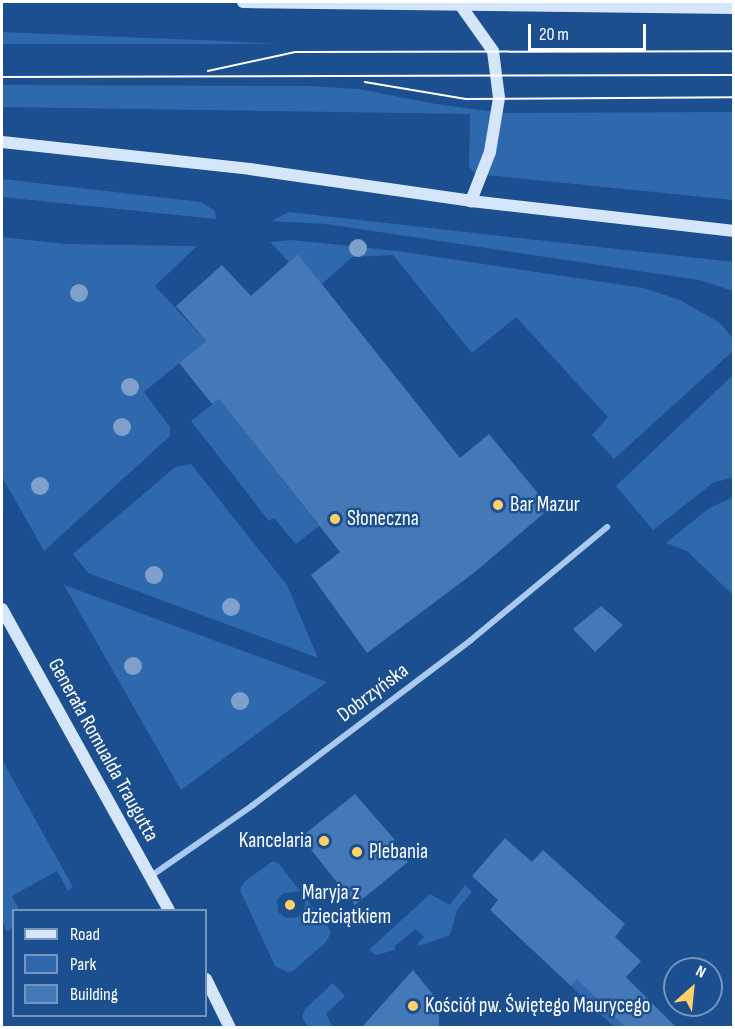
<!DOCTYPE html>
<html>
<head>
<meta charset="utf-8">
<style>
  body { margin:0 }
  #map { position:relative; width:735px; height:1029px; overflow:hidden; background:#1b4f8f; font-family:"Sofia Sans Condensed",sans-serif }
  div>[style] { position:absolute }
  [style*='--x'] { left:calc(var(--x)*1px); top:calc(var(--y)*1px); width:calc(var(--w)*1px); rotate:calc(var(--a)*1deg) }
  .green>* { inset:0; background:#2e69ad }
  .building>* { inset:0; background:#4478b7 }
  .minor>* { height:6px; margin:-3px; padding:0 3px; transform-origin:3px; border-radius:3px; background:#a9c9ee }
  .secondary>* { height:12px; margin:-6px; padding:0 6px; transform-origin:6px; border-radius:6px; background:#d6e6fa }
  .tram>* { height:1.5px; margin:-0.75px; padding:0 0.75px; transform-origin:0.75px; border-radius:0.75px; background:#fff }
  .trees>* { width:18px; height:18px; margin:-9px; border-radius:50%; background:#7ea0ca }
  .dots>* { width:16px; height:16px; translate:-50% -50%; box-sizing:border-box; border:3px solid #1b4f8f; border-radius:50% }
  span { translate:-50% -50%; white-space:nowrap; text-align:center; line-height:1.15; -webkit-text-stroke:5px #1b4f8f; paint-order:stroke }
  .poi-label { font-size:21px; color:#fff }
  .left { translate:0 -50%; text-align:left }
  .right { translate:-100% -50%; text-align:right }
  .street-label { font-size:21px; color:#fff }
  .frame { position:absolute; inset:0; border:3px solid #fff; pointer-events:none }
  .legend { position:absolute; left:12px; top:909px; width:195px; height:108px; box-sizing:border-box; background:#1b4f8f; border:2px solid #7695bc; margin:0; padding:8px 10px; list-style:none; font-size:18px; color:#fff }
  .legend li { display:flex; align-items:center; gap:12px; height:30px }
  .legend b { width:30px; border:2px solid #7695bc }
  .north { position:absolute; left:663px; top:957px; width:60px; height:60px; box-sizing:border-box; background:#1b4f8f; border:2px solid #7695bc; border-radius:50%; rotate:27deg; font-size:16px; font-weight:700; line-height:24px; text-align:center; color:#fff }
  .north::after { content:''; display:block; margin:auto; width:21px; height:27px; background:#ffd166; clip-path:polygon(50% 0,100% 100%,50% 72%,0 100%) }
  .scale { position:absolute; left:528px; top:24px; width:118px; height:27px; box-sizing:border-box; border:3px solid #fff; border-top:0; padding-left:8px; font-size:18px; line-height:21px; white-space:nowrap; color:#fff; -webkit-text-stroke:4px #1b4f8f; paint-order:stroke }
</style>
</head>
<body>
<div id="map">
  <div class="green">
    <div style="clip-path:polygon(2px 32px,223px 41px,275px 44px,2px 44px)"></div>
    <div style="clip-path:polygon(2px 85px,308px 86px,359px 89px,436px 104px,502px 113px,733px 112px,733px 200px,476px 174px,469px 167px,470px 114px,2px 107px)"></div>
    <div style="clip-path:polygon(2px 179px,201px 202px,215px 211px,216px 219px,2px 197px)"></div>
    <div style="clip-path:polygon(289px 212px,733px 262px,733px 291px,699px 280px,326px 224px,272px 221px)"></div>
    <div style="clip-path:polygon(2px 237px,65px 244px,197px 246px,155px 286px,206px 341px,144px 392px,170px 427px,170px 436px,44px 551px,2px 477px)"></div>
    <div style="clip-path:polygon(291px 240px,397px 251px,643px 288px,680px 300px,720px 323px,733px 339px,733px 351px,614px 459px,592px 435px,608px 417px,516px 317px,472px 353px,393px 255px,352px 257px,322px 284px,298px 254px,289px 262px,270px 242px)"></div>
    <div style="clip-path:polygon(733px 375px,733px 478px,714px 482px,653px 530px,616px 486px)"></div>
    <div style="clip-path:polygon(219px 399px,319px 526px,296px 544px,274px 518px,269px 521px,191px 421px)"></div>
    <div style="clip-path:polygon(191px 464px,287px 585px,318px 658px,88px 573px,73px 554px,175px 467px)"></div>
    <div style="clip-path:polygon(733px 497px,733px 595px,687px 551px,666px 543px,708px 509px)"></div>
    <div style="clip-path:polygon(64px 585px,327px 682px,181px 790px)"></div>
    <div style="clip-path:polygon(2px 760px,73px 887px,68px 891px,57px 871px,12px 896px,19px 910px,14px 910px,13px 928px,7px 932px,2px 921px)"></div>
    <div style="clip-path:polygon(273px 861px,279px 864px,300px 891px,282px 894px,277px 900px,278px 912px,286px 918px,298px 917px,304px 910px,306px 899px,328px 926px,331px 933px,326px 942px,293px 971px,287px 972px,275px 966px,240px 890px,244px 882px)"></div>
    <div style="clip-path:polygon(465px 885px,472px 892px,457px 910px,450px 935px,419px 946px,417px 944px,424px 937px,415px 929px,395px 946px,395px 950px,376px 955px,369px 950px,430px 894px,450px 905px)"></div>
    <div style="clip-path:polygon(580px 975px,601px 1003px,626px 1027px,614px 1027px,571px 986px)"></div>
    <div style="clip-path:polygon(333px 983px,345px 996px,326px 1014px,333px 1027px,308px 1027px,302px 1017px,305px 1009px)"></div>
  </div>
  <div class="building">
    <div style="clip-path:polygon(298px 254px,460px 458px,489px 434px,550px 508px,475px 572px,367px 653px,311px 575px,340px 552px,219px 399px,212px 404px,179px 363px,206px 341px,176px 306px,222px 265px,251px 296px)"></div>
    <div style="clip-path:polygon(601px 606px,623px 625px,595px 652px,573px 629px)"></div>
    <div style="clip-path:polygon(355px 794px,395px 840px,392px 842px,408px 862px,355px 905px,301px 837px)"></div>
    <div style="clip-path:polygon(505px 838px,532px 862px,543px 850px,625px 924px,615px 937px,641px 961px,626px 977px,677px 1028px,626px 1028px,577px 979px,571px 986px,490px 910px,498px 900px,472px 876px)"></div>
    <div style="clip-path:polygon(413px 970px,439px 1002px,439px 1028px,361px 1028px)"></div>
  </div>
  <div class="minor">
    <div style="--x:151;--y:876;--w:124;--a:-34.8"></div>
    <div style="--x:253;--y:805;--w:273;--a:-37.1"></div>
    <div style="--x:471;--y:640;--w:177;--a:-39.7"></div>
  </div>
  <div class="secondary">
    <div style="--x:243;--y:2;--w:491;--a:0.7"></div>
    <div style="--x:461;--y:6;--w:55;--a:54.6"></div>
    <div style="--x:493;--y:51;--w:47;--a:82.7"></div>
    <div style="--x:499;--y:98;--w:55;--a:99.5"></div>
    <div style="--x:490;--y:152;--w:53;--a:111.2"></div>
    <div style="--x:2;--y:142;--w:249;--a:6.2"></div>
    <div style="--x:250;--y:169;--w:223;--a:8.2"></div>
    <div style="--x:471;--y:201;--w:265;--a:6.5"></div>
    <div style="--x:2;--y:609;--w:344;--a:61"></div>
    <div style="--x:206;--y:979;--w:55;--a:63.9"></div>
  </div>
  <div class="tram">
    <div style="--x:208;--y:71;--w:89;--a:-12.3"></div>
    <div style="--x:295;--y:52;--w:439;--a:-0.1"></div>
    <div style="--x:2;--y:77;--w:732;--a:-0.16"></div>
    <div style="--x:365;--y:82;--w:102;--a:9.6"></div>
    <div style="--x:466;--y:99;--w:268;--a:-0.4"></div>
  </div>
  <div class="trees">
    <div style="left:358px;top:248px"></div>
    <div style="left:79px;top:293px"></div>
    <div style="left:130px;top:387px"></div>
    <div style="left:122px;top:427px"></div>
    <div style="left:40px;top:486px"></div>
    <div style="left:154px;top:575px"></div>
    <div style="left:231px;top:607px"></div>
    <div style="left:133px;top:666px"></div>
    <div style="left:240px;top:701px"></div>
  </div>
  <div class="dots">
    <div style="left:498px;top:505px;background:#ffd166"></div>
    <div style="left:335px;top:519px;background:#ffd166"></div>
    <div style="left:324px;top:841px;background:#ffd166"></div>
    <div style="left:357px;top:852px;background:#ffd166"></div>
    <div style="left:290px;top:905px;background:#ffd166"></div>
    <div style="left:413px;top:1006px;background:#ffd166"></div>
  </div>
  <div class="poi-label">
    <span class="left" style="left:510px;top:505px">Bar Mazur</span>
    <span class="left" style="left:347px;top:519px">Słoneczna</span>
    <span class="right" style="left:312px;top:841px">Kancelaria</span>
    <span class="left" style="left:369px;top:852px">Plebania</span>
    <span class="left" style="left:302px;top:905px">Maryja z<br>dzieciątkiem</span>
    <span class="left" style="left:425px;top:1006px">Kościół pw. Świętego Maurycego</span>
  </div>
  <div class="street-label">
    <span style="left:373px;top:693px;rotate:-37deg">Dobrzyńska</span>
    <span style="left:103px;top:750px;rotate:61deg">Generała Romualda Traugutta</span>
  </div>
  <div class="frame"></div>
  <ul class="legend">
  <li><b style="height:8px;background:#d6e6fa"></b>Road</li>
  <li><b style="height:16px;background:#2e69ad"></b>Park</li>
  <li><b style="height:16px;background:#4478b7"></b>Building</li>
  </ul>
  <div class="north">N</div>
  <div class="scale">20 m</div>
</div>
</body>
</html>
